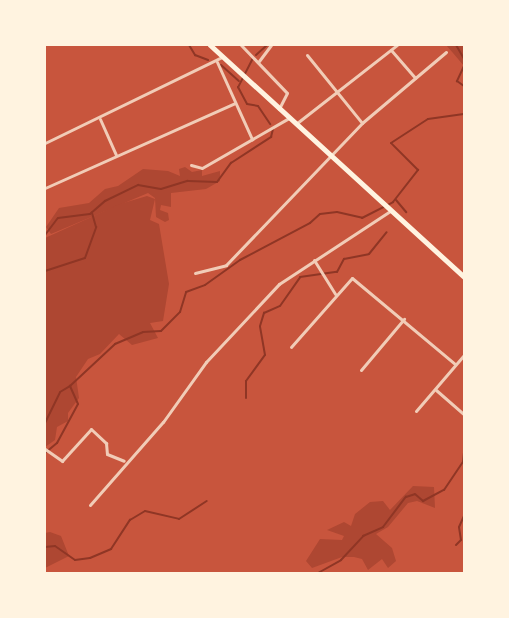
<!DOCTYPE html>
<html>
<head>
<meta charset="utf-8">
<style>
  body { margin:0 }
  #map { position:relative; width:509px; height:618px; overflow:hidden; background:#c8553d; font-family:Manrope,sans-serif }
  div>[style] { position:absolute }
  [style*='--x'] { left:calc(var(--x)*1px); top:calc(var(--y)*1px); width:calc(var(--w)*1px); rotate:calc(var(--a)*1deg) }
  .green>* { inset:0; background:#ae4732 }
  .stream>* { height:2px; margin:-1px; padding:0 1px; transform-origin:1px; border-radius:1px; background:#8f3625 }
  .minor>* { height:3px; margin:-1.5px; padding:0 1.5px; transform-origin:1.5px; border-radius:1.5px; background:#f1ccb7 }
  .trunk>* { height:5px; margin:-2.5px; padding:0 2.5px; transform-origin:2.5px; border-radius:2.5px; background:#fff3e0 }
  span { translate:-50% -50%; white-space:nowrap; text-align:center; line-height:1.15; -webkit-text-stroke:4.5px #fff3e0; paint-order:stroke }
  .frame { position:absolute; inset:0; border:46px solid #fff3e0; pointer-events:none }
</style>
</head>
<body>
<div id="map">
  <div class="green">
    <div style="clip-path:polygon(446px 45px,464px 45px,464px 66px,453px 53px)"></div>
    <div style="clip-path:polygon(185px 167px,192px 172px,202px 170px,202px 176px,220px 171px,220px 181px,206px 189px,171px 193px,171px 207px,161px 205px,160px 210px,168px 213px,169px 220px,165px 222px,156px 217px,155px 198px,148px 193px,51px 234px,46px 227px,59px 208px,89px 203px,105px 189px,118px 186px,143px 169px,168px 171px,180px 176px,179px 169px)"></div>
    <div style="clip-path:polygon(147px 196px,155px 199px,150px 220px,159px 224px,169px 284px,163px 321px,150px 323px,158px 338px,132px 345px,119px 334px,100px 354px,88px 359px,76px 377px,79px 398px,68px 413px,68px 421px,57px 427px,55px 440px,45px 447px,45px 238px,120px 204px)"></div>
    <div style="clip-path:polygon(413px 486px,434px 487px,435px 508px,417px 501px,408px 503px,388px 527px,376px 534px,392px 548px,396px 561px,388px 568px,382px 559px,368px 570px,362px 559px,354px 557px,342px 557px,312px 568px,306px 561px,320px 539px,342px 540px,344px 536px,327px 530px,344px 522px,351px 526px,355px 514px,370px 502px,383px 501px,390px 510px)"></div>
    <div style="clip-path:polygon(50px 532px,61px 536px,69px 556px,45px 568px,45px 533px)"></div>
  </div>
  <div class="stream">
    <div style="--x:189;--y:45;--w:12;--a:59"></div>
    <div style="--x:195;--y:55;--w:14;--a:21"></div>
    <div style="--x:456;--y:45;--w:16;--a:60"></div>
    <div style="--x:256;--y:55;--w:15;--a:-42"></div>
    <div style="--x:253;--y:58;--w:33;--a:117"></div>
    <div style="--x:238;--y:87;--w:19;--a:62"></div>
    <div style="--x:247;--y:104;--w:11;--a:10"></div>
    <div style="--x:258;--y:106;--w:22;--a:56"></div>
    <div style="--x:221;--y:65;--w:24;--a:42"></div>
    <div style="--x:464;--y:66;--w:17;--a:115"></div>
    <div style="--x:457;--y:81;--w:9;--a:36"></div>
    <div style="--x:396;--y:200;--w:16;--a:50"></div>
    <div style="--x:45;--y:235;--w:21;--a:-53"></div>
    <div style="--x:58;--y:218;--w:32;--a:-7"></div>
    <div style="--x:90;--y:214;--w:20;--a:-41"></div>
    <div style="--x:105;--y:201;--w:37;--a:-26"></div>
    <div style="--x:138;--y:185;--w:23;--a:10"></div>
    <div style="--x:161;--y:189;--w:28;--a:-17"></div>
    <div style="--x:188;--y:181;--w:29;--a:2"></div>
    <div style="--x:217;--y:182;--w:24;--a:-54"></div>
    <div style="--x:231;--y:163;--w:48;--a:-33"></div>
    <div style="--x:271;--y:137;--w:8;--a:-76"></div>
    <div style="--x:45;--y:271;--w:42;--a:-18"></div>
    <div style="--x:85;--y:258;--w:33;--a:-70"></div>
    <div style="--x:96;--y:227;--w:15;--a:-106"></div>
    <div style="--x:246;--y:398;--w:17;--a:-90"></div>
    <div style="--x:246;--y:381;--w:32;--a:-54"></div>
    <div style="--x:265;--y:355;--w:29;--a:-100"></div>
    <div style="--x:260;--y:326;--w:14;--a:-73"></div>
    <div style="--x:264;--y:313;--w:17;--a:-24"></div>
    <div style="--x:280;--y:306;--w:35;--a:-55"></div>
    <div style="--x:300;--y:277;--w:37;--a:-8"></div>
    <div style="--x:337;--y:272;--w:15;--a:-62"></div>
    <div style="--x:344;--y:259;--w:25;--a:-11"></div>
    <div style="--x:369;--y:254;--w:28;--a:-51"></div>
    <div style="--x:45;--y:423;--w:34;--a:-64"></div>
    <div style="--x:60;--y:392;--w:12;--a:-31"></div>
    <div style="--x:45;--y:453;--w:16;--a:-40"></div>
    <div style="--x:57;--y:443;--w:44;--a:-61.7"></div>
    <div style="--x:78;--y:404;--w:20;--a:-114"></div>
    <div style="--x:70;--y:386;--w:62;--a:-43"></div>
    <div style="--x:115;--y:344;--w:30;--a:-23"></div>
    <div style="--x:143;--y:332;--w:18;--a:-3"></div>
    <div style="--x:161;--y:331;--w:27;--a:-45"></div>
    <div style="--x:180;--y:312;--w:21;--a:-73"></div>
    <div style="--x:186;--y:292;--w:20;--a:-20"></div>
    <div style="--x:205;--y:285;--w:43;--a:-35.5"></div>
    <div style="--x:240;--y:260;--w:79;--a:-27.9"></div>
    <div style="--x:310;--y:223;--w:13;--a:-42"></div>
    <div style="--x:320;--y:214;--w:17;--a:-7"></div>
    <div style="--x:337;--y:212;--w:26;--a:13"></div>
    <div style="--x:362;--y:218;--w:35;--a:-27"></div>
    <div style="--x:393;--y:202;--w:41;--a:-52"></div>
    <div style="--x:418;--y:170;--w:38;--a:-135"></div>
    <div style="--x:391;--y:143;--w:44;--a:-33"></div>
    <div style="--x:428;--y:119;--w:36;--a:-8"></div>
    <div style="--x:456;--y:545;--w:7;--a:-45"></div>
    <div style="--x:461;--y:540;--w:13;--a:-99"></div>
    <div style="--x:459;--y:527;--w:12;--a:-66"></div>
    <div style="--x:45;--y:547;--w:10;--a:-6"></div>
    <div style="--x:55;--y:546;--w:24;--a:35"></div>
    <div style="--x:75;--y:560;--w:15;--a:-8"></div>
    <div style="--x:90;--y:558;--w:23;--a:-23"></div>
    <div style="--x:111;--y:549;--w:35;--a:-57"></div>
    <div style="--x:130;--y:520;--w:17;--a:-31"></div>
    <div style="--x:145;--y:511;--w:35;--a:13"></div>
    <div style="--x:179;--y:519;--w:33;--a:-33"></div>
    <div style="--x:318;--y:573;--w:26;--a:-29"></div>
    <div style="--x:341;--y:560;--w:33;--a:-47"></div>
    <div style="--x:363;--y:536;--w:22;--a:-24"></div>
    <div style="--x:383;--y:527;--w:38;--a:-53"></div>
    <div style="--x:406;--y:497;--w:9;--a:-18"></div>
    <div style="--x:415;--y:494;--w:11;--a:41"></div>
    <div style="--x:423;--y:501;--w:24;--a:-28"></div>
    <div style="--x:444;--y:490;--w:34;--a:-56"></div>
    <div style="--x:463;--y:462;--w:9;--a:-84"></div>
  </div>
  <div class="minor">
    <div style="--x:241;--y:45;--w:66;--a:46.2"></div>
    <div style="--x:287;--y:93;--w:18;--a:117"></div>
    <div style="--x:391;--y:50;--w:37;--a:49"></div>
    <div style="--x:307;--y:55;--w:87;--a:51"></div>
    <div style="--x:259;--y:61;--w:20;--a:-53"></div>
    <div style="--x:217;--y:62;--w:85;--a:65.6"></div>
    <div style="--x:100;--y:119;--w:39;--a:66"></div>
    <div style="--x:297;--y:123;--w:127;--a:-38"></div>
    <div style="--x:45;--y:143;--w:197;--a:-25.9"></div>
    <div style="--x:191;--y:165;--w:11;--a:15"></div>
    <div style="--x:202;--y:168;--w:100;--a:-29.9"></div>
    <div style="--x:45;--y:188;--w:208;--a:-24.1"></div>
    <div style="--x:314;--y:260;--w:40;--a:58"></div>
    <div style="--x:195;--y:273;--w:32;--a:-14"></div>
    <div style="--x:226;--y:265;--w:197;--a:-46.2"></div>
    <div style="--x:362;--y:123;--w:110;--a:-40.2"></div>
    <div style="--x:291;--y:347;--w:92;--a:-48.5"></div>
    <div style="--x:352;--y:278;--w:134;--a:39.9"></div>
    <div style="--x:361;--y:370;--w:67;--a:-49.9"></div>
    <div style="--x:436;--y:390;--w:37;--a:41"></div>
    <div style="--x:416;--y:411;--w:74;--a:-49.4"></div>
    <div style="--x:45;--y:449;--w:21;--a:35"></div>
    <div style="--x:62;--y:461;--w:43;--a:-47.8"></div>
    <div style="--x:91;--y:429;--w:21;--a:43"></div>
    <div style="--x:106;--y:443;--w:11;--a:85"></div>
    <div style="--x:107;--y:454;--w:18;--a:22"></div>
    <div style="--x:90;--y:505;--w:111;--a:-48.7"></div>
    <div style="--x:163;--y:422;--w:74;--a:-54.4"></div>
    <div style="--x:206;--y:362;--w:107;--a:-46.9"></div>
    <div style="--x:279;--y:284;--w:133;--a:-33.3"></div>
  </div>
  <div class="trunk">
    <div style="--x:210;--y:45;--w:344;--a:42.4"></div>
  </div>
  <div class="frame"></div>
</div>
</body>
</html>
